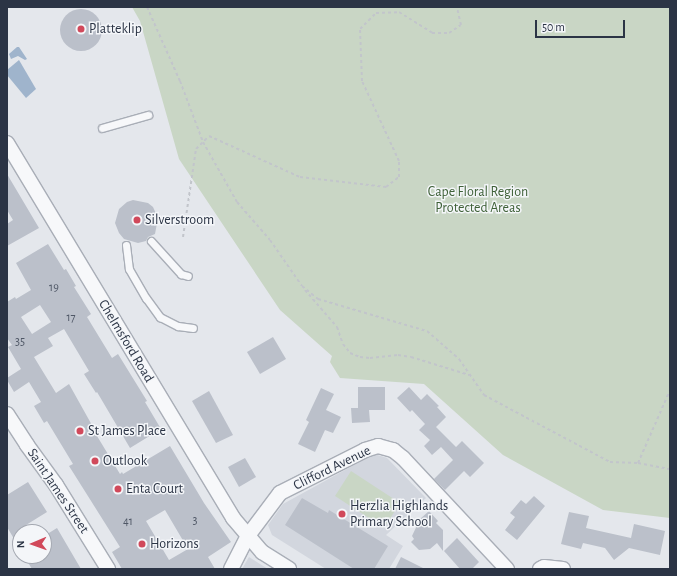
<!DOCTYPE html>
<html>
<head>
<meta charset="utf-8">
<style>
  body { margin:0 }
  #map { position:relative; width:677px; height:576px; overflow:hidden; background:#e4e7ec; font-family:"Alegreya Sans",sans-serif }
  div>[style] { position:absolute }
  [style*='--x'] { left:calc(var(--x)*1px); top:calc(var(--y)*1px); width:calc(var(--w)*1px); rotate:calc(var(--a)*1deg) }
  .built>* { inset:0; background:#d2d6de }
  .green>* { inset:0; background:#c9d6c5 }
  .water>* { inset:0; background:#9fb4cc }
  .building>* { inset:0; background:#bbc0ca }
  .round { border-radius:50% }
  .path>* { height:2px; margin-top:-1px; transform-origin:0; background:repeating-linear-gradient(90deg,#c2c5cb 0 3px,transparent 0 6px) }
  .roads { filter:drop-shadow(1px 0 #a9aeb7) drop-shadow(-1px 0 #a9aeb7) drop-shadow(0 1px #a9aeb7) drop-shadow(0 -1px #a9aeb7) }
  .service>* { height:7px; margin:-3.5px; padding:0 3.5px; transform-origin:3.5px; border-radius:3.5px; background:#f7f8fa }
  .minor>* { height:14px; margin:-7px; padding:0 7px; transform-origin:7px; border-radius:7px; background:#f7f8fa }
  .dots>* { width:11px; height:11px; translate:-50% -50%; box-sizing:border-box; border:2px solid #f4f6f9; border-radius:50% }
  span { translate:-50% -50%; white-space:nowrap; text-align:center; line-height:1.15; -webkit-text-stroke:3px #f4f6f9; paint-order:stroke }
  .number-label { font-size:12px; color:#4f5766 }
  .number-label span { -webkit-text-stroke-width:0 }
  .poi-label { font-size:14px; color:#2b3445 }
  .left { translate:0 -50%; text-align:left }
  .park-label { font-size:14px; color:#3f6138 }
  .street-label { font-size:14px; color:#2b3445 }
  .frame { position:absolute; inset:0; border:8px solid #2b3445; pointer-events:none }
  .north { position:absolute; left:12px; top:524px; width:40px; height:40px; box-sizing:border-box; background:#f4f6f9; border:1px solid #a4a8b1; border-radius:50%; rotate:268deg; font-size:11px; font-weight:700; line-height:16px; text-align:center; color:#2b3445 }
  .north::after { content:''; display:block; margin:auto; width:14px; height:18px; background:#d1495b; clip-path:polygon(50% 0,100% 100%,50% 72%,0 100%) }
  .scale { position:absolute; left:535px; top:20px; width:90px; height:18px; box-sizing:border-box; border:2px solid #2b3445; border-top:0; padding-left:5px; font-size:12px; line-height:14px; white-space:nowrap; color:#2b3445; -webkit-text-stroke:3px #f4f6f9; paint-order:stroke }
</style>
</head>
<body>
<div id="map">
  <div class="built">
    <div style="clip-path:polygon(374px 454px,387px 458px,426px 498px,386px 535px,403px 546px,389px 569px,326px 569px,272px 535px,268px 525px,283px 504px)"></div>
    <div style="clip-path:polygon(249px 557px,268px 569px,242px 569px)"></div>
  </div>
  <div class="green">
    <div style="clip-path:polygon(132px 7px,670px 7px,670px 518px,603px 510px,503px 455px,424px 384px,340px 378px,330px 362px,332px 356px,280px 310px,179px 159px,140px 21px)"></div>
    <div style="clip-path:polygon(351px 471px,400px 503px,384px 528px,335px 496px)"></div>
  </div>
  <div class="water">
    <div style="clip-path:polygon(17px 47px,19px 47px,27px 59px,25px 60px,18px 56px,11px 59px,9px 54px)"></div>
    <div style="clip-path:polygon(19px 60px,36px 89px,26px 98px,7px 75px,7px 70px)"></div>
  </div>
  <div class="building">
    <div class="round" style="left:60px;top:9px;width:42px;height:42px"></div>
    <div style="clip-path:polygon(7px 174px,39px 228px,7px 246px,7px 224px,13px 220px,7px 210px)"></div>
    <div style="clip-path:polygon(133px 200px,148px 203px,153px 207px,158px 218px,155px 234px,148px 237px,146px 241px,138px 243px,124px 239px,119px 233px,115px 223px,119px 209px,127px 202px)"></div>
    <div style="clip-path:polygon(evenodd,48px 244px,64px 270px,66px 269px,76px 286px,74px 287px,91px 314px,87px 317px,112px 358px,118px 354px,147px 401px,145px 402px,161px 429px,130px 448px,97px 392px,96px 393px,84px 374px,89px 371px,64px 329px,48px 338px,53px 346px,34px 357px,56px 393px,69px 384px,93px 427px,95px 426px,100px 434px,97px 436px,120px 474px,122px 472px,123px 474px,170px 446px,204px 503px,231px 542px,208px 557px,215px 569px,122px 569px,112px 552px,120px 547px,69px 466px,73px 464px,47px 421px,44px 423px,34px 406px,41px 402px,29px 382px,14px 392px,7px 380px,7px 378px,21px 369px,8px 347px,12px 345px,7px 338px,7px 302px,15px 297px,16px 299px,31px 290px,16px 263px,48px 244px,40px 305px,51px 322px,32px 334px,21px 317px,40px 305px,48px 244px,165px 510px,188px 549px,169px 560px,146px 521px,165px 510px)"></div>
    <div style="clip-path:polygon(273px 337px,286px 359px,260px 374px,247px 352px)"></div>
    <div style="clip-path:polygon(358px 387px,385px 387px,385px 410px,369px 410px,370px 422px,352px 423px,351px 408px,358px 408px)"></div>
    <div style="clip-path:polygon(409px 387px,421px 400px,427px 394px,439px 406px,437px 407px,446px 417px,436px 427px,456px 447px,462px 441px,484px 463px,470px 477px,464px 471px,445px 490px,434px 479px,453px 460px,441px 447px,432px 455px,424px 446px,430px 440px,419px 430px,425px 424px,412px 410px,410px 412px,397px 398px)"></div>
    <div style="clip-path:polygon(321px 388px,334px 394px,326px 410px,341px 417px,333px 433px,325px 430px,315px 452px,298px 444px,309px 422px,306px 420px)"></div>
    <div style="clip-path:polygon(209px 391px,233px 435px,216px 443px,192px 401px)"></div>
    <div style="clip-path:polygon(245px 458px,256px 477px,239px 487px,228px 467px)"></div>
    <div style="clip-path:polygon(28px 482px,47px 512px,26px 525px,30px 532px,20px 532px,20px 549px,7px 527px,7px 495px)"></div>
    <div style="clip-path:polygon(534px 496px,545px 506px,517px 540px,505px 530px,515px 517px,510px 513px,521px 500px,526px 504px)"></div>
    <div style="clip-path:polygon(302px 498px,328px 513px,329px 510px,388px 546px,374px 569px,354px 569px,285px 525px)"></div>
    <div style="clip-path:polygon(429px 511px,438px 521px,436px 523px,443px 530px,443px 551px,437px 543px,430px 549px,419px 550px,411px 542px,414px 539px,412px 536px,420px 519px)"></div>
    <div style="clip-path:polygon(569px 512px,589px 516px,586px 528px,631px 538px,634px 524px,665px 531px,660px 555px,629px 548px,614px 560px,605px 548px,583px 543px,581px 549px,561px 544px)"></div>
    <div style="clip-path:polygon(57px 528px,81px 569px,32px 569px,24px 556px,44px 556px,44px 553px,50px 550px,44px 536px)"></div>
    <div style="clip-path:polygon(457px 538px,479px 562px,472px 569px,460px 569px,444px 551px)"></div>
    <div style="clip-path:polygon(401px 557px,425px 569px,395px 569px)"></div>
  </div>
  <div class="path">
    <div style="--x:147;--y:7;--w:81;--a:66"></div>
    <div style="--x:180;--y:81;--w:65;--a:69.3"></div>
    <div style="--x:203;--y:142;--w:69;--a:60.5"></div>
    <div style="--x:237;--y:202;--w:50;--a:49"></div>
    <div style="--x:270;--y:240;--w:56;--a:55.2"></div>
    <div style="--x:302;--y:286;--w:21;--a:39"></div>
    <div style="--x:318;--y:299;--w:114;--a:16.4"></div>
    <div style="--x:427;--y:331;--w:43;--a:41.2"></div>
    <div style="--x:459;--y:359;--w:44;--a:55.2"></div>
    <div style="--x:484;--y:395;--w:143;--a:28"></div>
    <div style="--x:610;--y:462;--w:28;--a:2"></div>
    <div style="--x:638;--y:463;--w:33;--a:11"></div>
    <div style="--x:183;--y:237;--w:89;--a:-81.6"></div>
    <div style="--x:196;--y:149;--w:18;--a:-45"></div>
    <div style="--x:209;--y:136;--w:100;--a:24.3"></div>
    <div style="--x:300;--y:177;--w:87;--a:6.6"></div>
    <div style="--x:386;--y:187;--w:16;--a:-38"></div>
    <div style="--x:399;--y:177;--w:16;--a:-90"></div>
    <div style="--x:399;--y:161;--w:88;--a:-114.8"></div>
    <div style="--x:362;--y:81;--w:52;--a:-92.2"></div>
    <div style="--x:360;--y:29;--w:23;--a:-45"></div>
    <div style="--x:376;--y:13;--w:23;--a:-2"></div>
    <div style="--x:399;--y:12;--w:39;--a:32"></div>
    <div style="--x:432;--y:33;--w:17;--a:0"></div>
    <div style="--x:449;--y:33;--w:14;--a:-34"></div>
    <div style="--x:461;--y:25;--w:18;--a:-103"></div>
    <div style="--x:305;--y:290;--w:49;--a:49.1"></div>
    <div style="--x:337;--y:327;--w:18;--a:71"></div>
    <div style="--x:343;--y:344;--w:11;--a:52"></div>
    <div style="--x:350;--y:353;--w:11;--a:22"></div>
    <div style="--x:360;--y:357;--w:10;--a:6"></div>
    <div style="--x:370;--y:358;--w:28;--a:-6"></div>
    <div style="--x:398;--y:355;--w:13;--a:9"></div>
    <div style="--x:411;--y:357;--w:61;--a:17.2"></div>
    <div style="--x:638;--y:463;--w:80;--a:-66.3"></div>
  </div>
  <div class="roads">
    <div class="service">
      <div style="--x:102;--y:128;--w:48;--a:-15.8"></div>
      <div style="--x:151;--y:241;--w:45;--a:47.7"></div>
      <div style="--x:181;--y:274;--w:7;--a:16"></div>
      <div style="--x:126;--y:245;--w:24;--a:83"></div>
      <div style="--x:129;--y:269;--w:34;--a:60"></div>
      <div style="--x:146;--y:298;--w:24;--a:54"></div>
      <div style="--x:160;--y:317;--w:20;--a:27"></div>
      <div style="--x:178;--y:326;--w:15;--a:8"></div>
    </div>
    <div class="minor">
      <div style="--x:7;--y:143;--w:438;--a:58.9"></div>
      <div style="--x:233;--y:518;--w:45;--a:49.5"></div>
      <div style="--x:262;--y:552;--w:32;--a:32"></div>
      <div style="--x:7;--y:414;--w:37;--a:57"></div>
      <div style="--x:27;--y:445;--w:49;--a:54.1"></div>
      <div style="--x:56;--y:485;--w:99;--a:58.2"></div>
      <div style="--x:231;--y:569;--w:36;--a:-63"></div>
      <div style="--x:247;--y:537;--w:55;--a:-53.1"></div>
      <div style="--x:280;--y:493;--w:95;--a:-26.8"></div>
      <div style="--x:365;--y:450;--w:14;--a:-17"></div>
      <div style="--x:378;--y:446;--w:16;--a:15"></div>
      <div style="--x:393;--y:450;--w:13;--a:39"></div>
      <div style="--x:403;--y:458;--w:152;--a:46.9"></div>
      <div style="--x:540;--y:569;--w:4;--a:-27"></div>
      <div style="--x:544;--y:567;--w:19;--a:6"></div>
    </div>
  </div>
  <div class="dots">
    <div style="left:81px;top:29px;background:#d1495b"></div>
    <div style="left:137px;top:220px;background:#d1495b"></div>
    <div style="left:80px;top:431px;background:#d1495b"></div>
    <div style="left:95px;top:461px;background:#d1495b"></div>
    <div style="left:118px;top:489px;background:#d1495b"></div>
    <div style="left:342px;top:514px;background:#d1495b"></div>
    <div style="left:142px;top:544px;background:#d1495b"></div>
  </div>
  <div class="number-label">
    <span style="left:54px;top:288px">19</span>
    <span style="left:71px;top:318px">17</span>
    <span style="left:20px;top:342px">35</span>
    <span style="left:195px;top:521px">3</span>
    <span style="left:128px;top:522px">41</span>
  </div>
  <div class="poi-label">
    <span class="left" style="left:89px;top:29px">Platteklip</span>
    <span class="left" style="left:145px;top:220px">Silverstroom</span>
    <span class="left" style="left:88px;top:431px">St James Place</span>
    <span class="left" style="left:103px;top:461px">Outlook</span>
    <span class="left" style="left:126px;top:489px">Enta Court</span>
    <span class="left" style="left:350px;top:514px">Herzlia Highlands<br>Primary School</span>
    <span class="left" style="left:150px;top:544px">Horizons</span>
  </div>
  <div class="park-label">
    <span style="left:478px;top:200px">Cape Floral Region<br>Protected Areas</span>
  </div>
  <div class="street-label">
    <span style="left:126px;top:341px;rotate:59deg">Chelmsford Road</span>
    <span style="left:332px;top:468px;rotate:-26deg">Clifford Avenue</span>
    <span style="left:58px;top:491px;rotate:56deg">Saint James Street</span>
  </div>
  <div class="frame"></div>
  <div class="north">N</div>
  <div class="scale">50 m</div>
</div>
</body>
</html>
